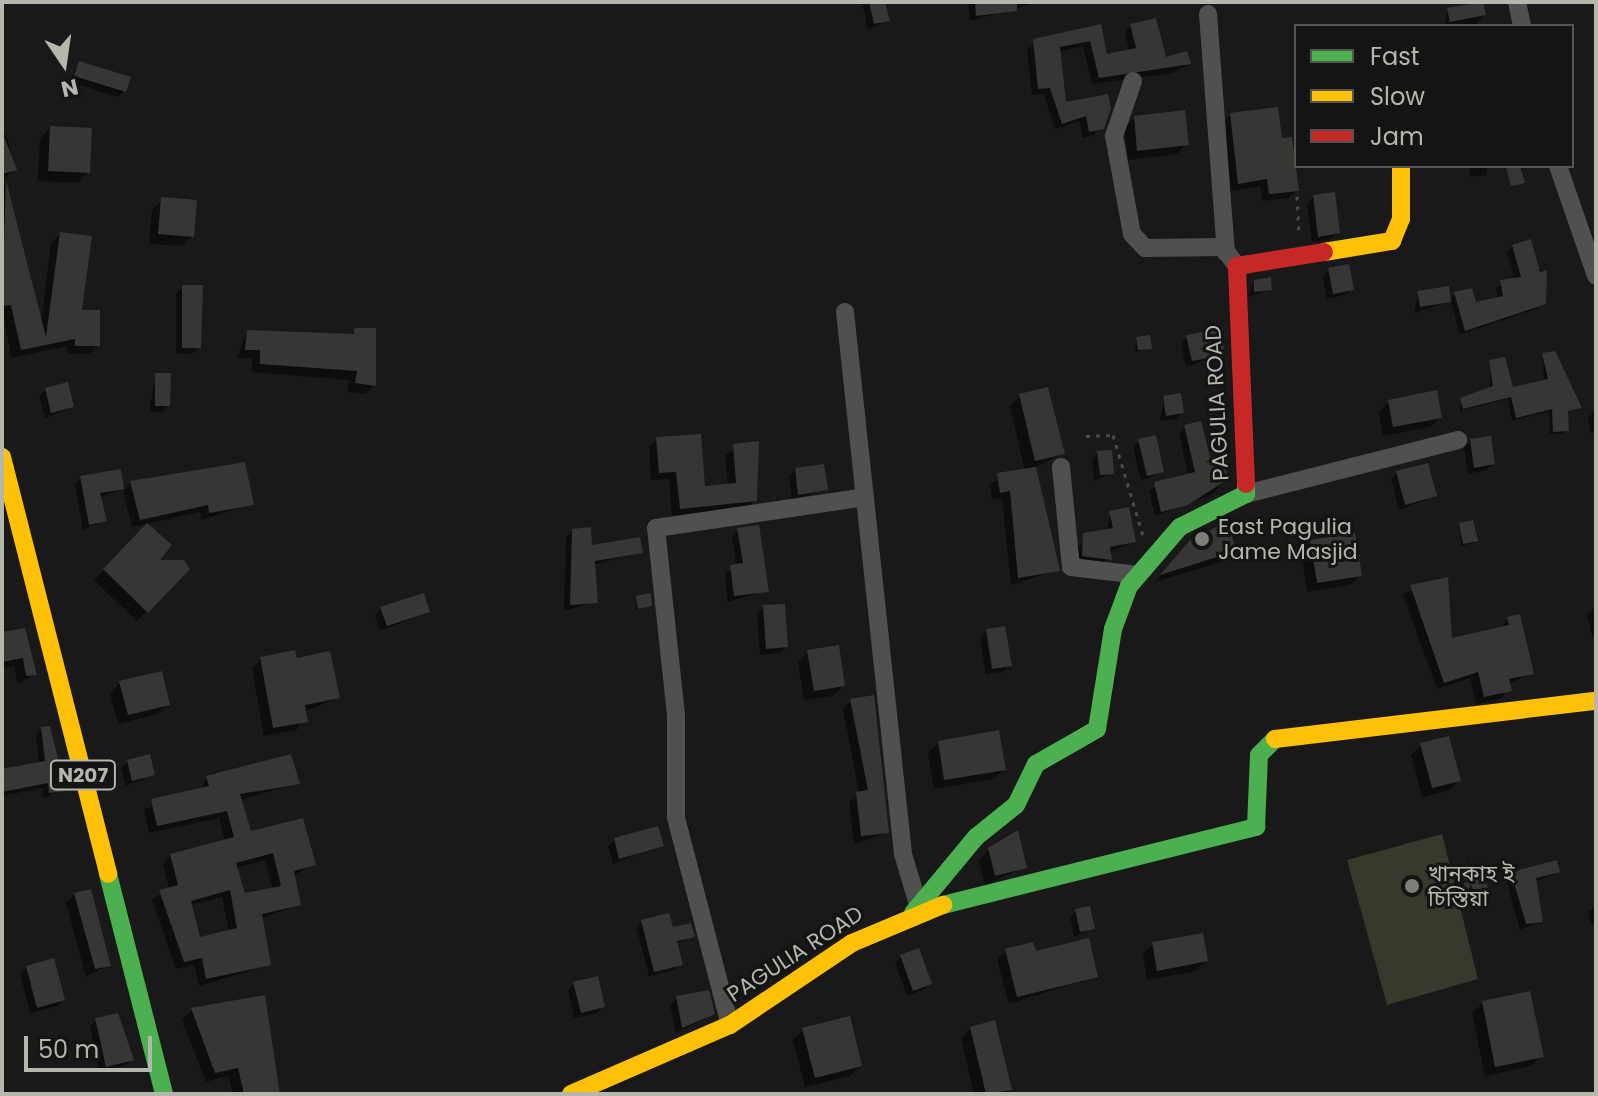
<!DOCTYPE html>
<html>
<head>
<meta charset="utf-8">
<style>
  body { margin:0 }
  #map { position:relative; width:1598px; height:1096px; overflow:hidden; background:#181918; font-family:Poppins,"Noto Sans Bengali",sans-serif }
  div>[style] { position:absolute }
  [style*='--x'] { left:calc(var(--x)*1px); top:calc(var(--y)*1px); width:calc(var(--w)*1px); rotate:calc(var(--a)*1deg) }
  .water>* { inset:0; background:#37392d }
  .shadow>* { inset:0; background:#0007 }
  .building>* { inset:0; background:#363735 }
  .path>* { height:3px; margin-top:-1.5px; transform-origin:0; background:repeating-linear-gradient(90deg,#4a4c49 0 4px,transparent 0 10px) }
  .street>* { height:18px; margin:-9px; padding:0 9px; transform-origin:9px; border-radius:9px; background:#4f514e }
  .fast>* { height:18px; margin:-9px; padding:0 9px; transform-origin:9px; border-radius:9px; background:#4caf50 }
  .slow>* { height:18px; margin:-9px; padding:0 9px; transform-origin:9px; border-radius:9px; background:#ffc107 }
  .jam>* { height:18px; margin:-9px; padding:0 9px; transform-origin:9px; border-radius:9px; background:#c62828 }
  .dots>* { width:22px; height:22px; translate:-50% -50%; box-sizing:border-box; border:4px solid #131413; border-radius:50% }
  span { translate:-50% -50%; white-space:nowrap; text-align:center; line-height:1.15; -webkit-text-stroke:6px #131413; paint-order:stroke }
  .shield-label span { padding:2px 6px; background:#131413; border:2px solid; border-radius:6px; -webkit-text-stroke-width:0 }
  .shield-label { font-size:20px; color:#b3b7ac; font-weight:700 }
  .street-label { font-size:22px; color:#b3b7ac }
  .poi-label { font-size:22px; color:#b3b7ac }
  .left { translate:0 -50%; text-align:left }
  .frame { position:absolute; inset:0; border:4px solid #b3b7ac; pointer-events:none }
  .legend { position:absolute; left:1294px; top:24px; width:280px; height:144px; box-sizing:border-box; background:#131413; border:2px solid #535550; margin:0; padding:10px 14px; list-style:none; font-size:24px; color:#b3b7ac }
  .legend li { display:flex; align-items:center; gap:16px; height:40px }
  .legend b { width:40px; border:2px solid #535550 }
  .north { position:absolute; left:24px; top:24px; width:80px; height:80px; -webkit-text-stroke:6px #131413; paint-order:stroke; rotate:167deg; font-size:22px; font-weight:700; line-height:32px; text-align:center; color:#b3b7ac }
  .north::after { content:''; display:block; margin:auto; width:28px; height:36px; background:#b3b7ac; clip-path:polygon(50% 0,100% 100%,50% 72%,0 100%) }
  .scale { position:absolute; left:24px; top:1036px; width:128px; height:36px; box-sizing:border-box; border:4px solid #b3b7ac; border-top:0; padding-left:10px; font-size:24px; line-height:28px; white-space:nowrap; color:#b3b7ac; -webkit-text-stroke:6px #131413; paint-order:stroke }
</style>
</head>
<body>
<div id="map">
  <div class="water">
    <div style="clip-path:polygon(1442px 834px,1478px 979px,1387px 1005px,1347px 860px)"></div>
  </div>
  <div class="shadow">
    <div style="clip-path:polygon(862px 2px,883px 2px,888px 20px,868px 30px)"></div>
    <div style="clip-path:polygon(968px 2px,1038px 2px,970px 21px)"></div>
    <div style="clip-path:polygon(1448px 10px,1484px 14px,1475px 26px,1444px 26px)"></div>
    <div style="clip-path:polygon(1131px 25px,1164px 59px,1189px 64px,1173px 73px,1092px 84px,1083px 46px,1058px 52px,1064px 105px,1106px 96px,1095px 135px,1083px 138px,1079px 121px,1055px 129px,1044px 94px,1032px 95px,1027px 48px,1099px 26px,1106px 57px,1129px 51px,1125px 32px)"></div>
    <div style="clip-path:polygon(79px 63px,124px 91px,118px 97px,69px 82px)"></div>
    <div style="clip-path:polygon(1230px 115px,1280px 141px,1297px 190px,1289px 198px,1262px 201px,1260px 186px,1230px 191px,1223px 123px)"></div>
    <div style="clip-path:polygon(1135px 117px,1187px 144px,1177px 154px,1128px 160px,1125px 128px)"></div>
    <div style="clip-path:polygon(50px 128px,88px 172px,78px 183px,38px 181px,40px 139px)"></div>
    <div style="clip-path:polygon(6px 134px,15px 169px,4px 179px,41px 323px,51px 243px,60px 234px,80px 312px,98px 345px,89px 354px,67px 354px,67px 346px,12px 358px,2px 313px,2px 135px)"></div>
    <div style="clip-path:polygon(1488px 166px,1486px 175px,1470px 177px,1469px 166px)"></div>
    <div style="clip-path:polygon(1314px 197px,1337px 232px,1331px 239px,1312px 242px,1307px 204px)"></div>
    <div style="clip-path:polygon(162px 200px,192px 236px,182px 246px,149px 244px,152px 210px)"></div>
    <div style="clip-path:polygon(1513px 246px,1545px 273px,1538px 308px,1460px 335px,1451px 301px,1414px 313px,1418px 293px,1449px 300px,1455px 294px,1474px 304px,1498px 299px,1496px 288px,1515px 280px,1507px 252px)"></div>
    <div style="clip-path:polygon(1329px 269px,1352px 289px,1346px 295px,1327px 299px,1323px 276px)"></div>
    <div style="clip-path:polygon(1254px 281px,1270px 289px,1248px 297px)"></div>
    <div style="clip-path:polygon(183px 287px,199px 347px,192px 354px,176px 353px,176px 294px)"></div>
    <div style="clip-path:polygon(355px 330px,374px 385px,365px 394px,347px 392px,349px 380px,252px 372px,252px 358px,237px 358px,247px 332px,349px 336px)"></div>
    <div style="clip-path:polygon(1187px 337px,1222px 354px,1186px 367px,1181px 343px)"></div>
    <div style="clip-path:polygon(1137px 339px,1150px 348px,1135px 352px)"></div>
    <div style="clip-path:polygon(1543px 355px,1579px 407px,1566px 413px,1564px 433px,1550px 434px,1549px 412px,1512px 420px,1508px 399px,1460px 411px,1461px 400px,1490px 390px,1490px 362px,1511px 390px,1544px 382px)"></div>
    <div style="clip-path:polygon(156px 375px,168px 405px,162px 412px,149px 411px)"></div>
    <div style="clip-path:polygon(46px 389px,72px 407px,45px 418px,39px 396px)"></div>
    <div style="clip-path:polygon(1020px 396px,1062px 454px,1034px 468px,1058px 570px,1011px 585px,1002px 498px,992px 500px,990px 483px,1025px 471px,1010px 406px)"></div>
    <div style="clip-path:polygon(1164px 398px,1182px 413px,1176px 419px,1160px 421px)"></div>
    <div style="clip-path:polygon(1389px 402px,1440px 417px,1430px 427px,1383px 436px,1379px 412px)"></div>
    <div style="clip-path:polygon(1594px 411px,1596px 432px,1591px 433px,1588px 418px)"></div>
    <div style="clip-path:polygon(1185px 426px,1226px 478px,1212px 495px,1155px 516px,1149px 490px,1188px 476px,1179px 433px)"></div>
    <div style="clip-path:polygon(657px 439px,703px 488px,728px 485px,725px 454px,757px 443px,755px 500px,747px 508px,672px 516px,669px 479px,651px 480px,649px 447px)"></div>
    <div style="clip-path:polygon(1139px 441px,1162px 472px,1141px 481px,1133px 447px)"></div>
    <div style="clip-path:polygon(1471px 441px,1493px 464px,1487px 470px,1468px 474px,1464px 447px)"></div>
    <div style="clip-path:polygon(1098px 453px,1112px 473px,1094px 481px,1092px 460px)"></div>
    <div style="clip-path:polygon(796px 470px,825px 490px,792px 500px,789px 476px)"></div>
    <div style="clip-path:polygon(1397px 473px,1434px 496px,1399px 510px,1391px 479px)"></div>
    <div style="clip-path:polygon(81px 478px,122px 489px,99px 498px,104px 520px,83px 530px,75px 484px)"></div>
    <div style="clip-path:polygon(131px 483px,251px 504px,201px 520px,200px 512px,132px 527px,123px 491px)"></div>
    <div style="clip-path:polygon(1110px 513px,1134px 542px,1109px 552px,1104px 565px,1076px 562px,1075px 548px,1107px 533px)"></div>
    <div style="clip-path:polygon(1460px 525px,1475px 541px,1473px 543px,1461px 546px)"></div>
    <div style="clip-path:polygon(147px 526px,156px 562px,188px 569px,137px 621px,94px 580px)"></div>
    <div style="clip-path:polygon(738px 530px,767px 591px,728px 602px,725px 573px,737px 566px,732px 536px)"></div>
    <div style="clip-path:polygon(573px 531px,591px 547px,641px 552px,594px 565px,596px 602px,564px 611px,566px 538px)"></div>
    <div style="clip-path:polygon(1311px 542px,1360px 575px,1350px 585px,1307px 592px,1301px 552px)"></div>
    <div style="clip-path:polygon(1234px 551px,1224px 561px,1155px 582px,1180px 553px)"></div>
    <div style="clip-path:polygon(1446px 579px,1450px 641px,1501px 629px,1508px 618px,1532px 673px,1508px 684px,1502px 698px,1476px 704px,1470px 678px,1437px 689px,1403px 594px)"></div>
    <div style="clip-path:polygon(637px 597px,650px 605px,636px 610px)"></div>
    <div style="clip-path:polygon(764px 607px,786px 647px,780px 653px,760px 655px,757px 614px)"></div>
    <div style="clip-path:polygon(1596px 607px,1596px 635px,1592px 636px,1587px 614px)"></div>
    <div style="clip-path:polygon(382px 608px,428px 612px,380px 631px,375px 615px)"></div>
    <div style="clip-path:polygon(23px 630px,34px 674px,18px 684px,14px 666px,2px 668px,2px 634px)"></div>
    <div style="clip-path:polygon(986px 631px,1010px 665px,1003px 672px,986px 674px,980px 638px)"></div>
    <div style="clip-path:polygon(808px 652px,843px 686px,833px 696px,804px 700px,798px 662px)"></div>
    <div style="clip-path:polygon(261px 659px,295px 660px,337px 698px,304px 712px,297px 730px,264px 736px,252px 668px)"></div>
    <div style="clip-path:polygon(120px 683px,168px 704px,158px 714px,118px 724px,110px 693px)"></div>
    <div style="clip-path:polygon(851px 701px,887px 833px,854px 844px,849px 802px,859px 793px,843px 709px)"></div>
    <div style="clip-path:polygon(42px 729px,63px 790px,43px 798px,42px 788px,2px 796px,2px 771px,39px 764px,36px 735px)"></div>
    <div style="clip-path:polygon(938px 743px,1004px 769px,994px 779px,934px 789px,928px 753px)"></div>
    <div style="clip-path:polygon(1422px 745px,1459px 781px,1448px 791px,1422px 797px,1411px 755px)"></div>
    <div style="clip-path:polygon(128px 761px,153px 775px,126px 786px,121px 768px)"></div>
    <div style="clip-path:polygon(evenodd,207px 777px,297px 783px,240px 800px,250px 833px,313px 864px,293px 876px,299px 904px,261px 919px,269px 965px,199px 986px,194px 965px,176px 969px,152px 900px,169px 889px,163px 864px,171px 855px,225px 841px,219px 818px,149px 833px,144px 809px,201px 790px,207px 777px,265px 860px,273px 890px,243px 896px,236px 868px,265px 860px,207px 777px,222px 897px,229px 932px,199px 939px,190px 905px,222px 897px)"></div>
    <div style="clip-path:polygon(615px 840px,661px 845px,613px 864px,608px 846px)"></div>
    <div style="clip-path:polygon(989px 849px,1025px 867px,985px 885px,979px 860px)"></div>
    <div style="clip-path:polygon(1558px 872px,1535px 882px,1540px 921px,1520px 930px,1506px 879px)"></div>
    <div style="clip-path:polygon(1465px 885px,1488px 896px,1462px 907px,1458px 891px)"></div>
    <div style="clip-path:polygon(75px 894px,108px 965px,86px 977px,66px 903px)"></div>
    <div style="clip-path:polygon(1596px 907px,1596px 922px,1590px 924px,1588px 911px)"></div>
    <div style="clip-path:polygon(1076px 911px,1092px 928px,1074px 937px,1070px 917px)"></div>
    <div style="clip-path:polygon(642px 922px,692px 936px,675px 944px,680px 964px,674px 970px,649px 976px,636px 927px)"></div>
    <div style="clip-path:polygon(1153px 944px,1206px 961px,1196px 971px,1147px 980px,1143px 954px)"></div>
    <div style="clip-path:polygon(1006px 951px,1034px 954px,1096px 976px,1009px 1004px,997px 959px)"></div>
    <div style="clip-path:polygon(901px 957px,930px 983px,924px 989px,907px 996px,895px 963px)"></div>
    <div style="clip-path:polygon(27px 967px,63px 999px,57px 1006px,30px 1013px,20px 974px)"></div>
    <div style="clip-path:polygon(574px 984px,603px 1007px,597px 1013px,574px 1018px,568px 990px)"></div>
    <div style="clip-path:polygon(264px 997px,280px 1094px,233px 1094px,228px 1076px,206px 1082px,182px 1020px,192px 1010px)"></div>
    <div style="clip-path:polygon(677px 998px,713px 1014px,676px 1033px,670px 1005px)"></div>
    <div style="clip-path:polygon(1483px 1003px,1541px 1056px,1531px 1066px,1485px 1076px,1472px 1013px)"></div>
    <div style="clip-path:polygon(96px 1020px,132px 1059px,125px 1065px,99px 1072px,90px 1026px)"></div>
    <div style="clip-path:polygon(971px 1028px,1010px 1089px,1005px 1094px,974px 1094px,961px 1038px)"></div>
    <div style="clip-path:polygon(803px 1030px,860px 1066px,850px 1076px,805px 1087px,793px 1040px)"></div>
  </div>
  <div class="building">
    <div style="clip-path:polygon(869px 2px,885px 2px,890px 21px,874px 24px)"></div>
    <div style="clip-path:polygon(975px 2px,1017px 2px,1017px 11px,976px 16px)"></div>
    <div style="clip-path:polygon(1483px 2px,1486px 15px,1450px 22px,1447px 8px)"></div>
    <div style="clip-path:polygon(1156px 18px,1166px 57px,1187px 51px,1191px 64px,1099px 78px,1090px 41px,1060px 47px,1066px 102px,1108px 94px,1111px 108px,1104px 129px,1089px 132px,1086px 116px,1062px 124px,1050px 88px,1038px 89px,1033px 39px,1101px 24px,1107px 54px,1136px 48px,1130px 24px)"></div>
    <div style="clip-path:polygon(79px 61px,131px 77px,126px 92px,74px 76px)"></div>
    <div style="clip-path:polygon(1278px 107px,1282px 138px,1292px 137px,1299px 191px,1269px 194px,1267px 179px,1238px 184px,1230px 113px)"></div>
    <div style="clip-path:polygon(1185px 110px,1189px 145px,1137px 151px,1134px 116px)"></div>
    <div style="clip-path:polygon(50px 126px,92px 128px,90px 173px,48px 171px)"></div>
    <div style="clip-path:polygon(2px 131px,17px 170px,2px 174px)"></div>
    <div style="clip-path:polygon(1506px 166px,1520px 166px,1525px 183px,1511px 186px)"></div>
    <div style="clip-path:polygon(6px 180px,46px 337px,60px 232px,92px 236px,82px 310px,100px 310px,100px 346px,75px 346px,75px 339px,21px 350px,11px 305px,2px 306px)"></div>
    <div style="clip-path:polygon(1335px 192px,1340px 233px,1318px 237px,1313px 195px)"></div>
    <div style="clip-path:polygon(161px 197px,197px 200px,194px 237px,158px 234px)"></div>
    <div style="clip-path:polygon(1531px 239px,1540px 272px,1547px 270px,1546px 304px,1465px 331px,1454px 292px,1472px 288px,1476px 302px,1503px 296px,1500px 280px,1521px 277px,1512px 245px)"></div>
    <div style="clip-path:polygon(1349px 264px,1354px 290px,1333px 294px,1328px 268px)"></div>
    <div style="clip-path:polygon(1271px 277px,1272px 290px,1254px 292px,1254px 280px)"></div>
    <div style="clip-path:polygon(182px 285px,203px 285px,201px 348px,182px 348px)"></div>
    <div style="clip-path:polygon(1449px 286px,1451px 302px,1420px 307px,1417px 291px)"></div>
    <div style="clip-path:polygon(354px 328px,376px 328px,376px 386px,355px 383px,357px 371px,260px 364px,260px 350px,245px 350px,247px 330px,354px 334px)"></div>
    <div style="clip-path:polygon(1223px 328px,1224px 355px,1192px 361px,1186px 335px)"></div>
    <div style="clip-path:polygon(1150px 335px,1152px 349px,1138px 350px,1136px 337px)"></div>
    <div style="clip-path:polygon(1555px 351px,1582px 408px,1568px 411px,1569px 431px,1553px 432px,1552px 409px,1516px 418px,1511px 397px,1463px 409px,1460px 398px,1493px 386px,1489px 360px,1505px 357px,1513px 387px,1548px 379px,1542px 353px)"></div>
    <div style="clip-path:polygon(155px 373px,171px 373px,170px 406px,155px 406px)"></div>
    <div style="clip-path:polygon(68px 382px,74px 407px,51px 413px,45px 388px)"></div>
    <div style="clip-path:polygon(1048px 387px,1065px 454px,1035px 461px,1019px 394px)"></div>
    <div style="clip-path:polygon(1437px 390px,1442px 418px,1393px 427px,1388px 400px)"></div>
    <div style="clip-path:polygon(1181px 393px,1184px 413px,1166px 416px,1163px 396px)"></div>
    <div style="clip-path:polygon(1201px 421px,1211px 461px,1223px 458px,1228px 479px,1188px 505px,1161px 512px,1154px 482px,1195px 472px,1184px 425px)"></div>
    <div style="clip-path:polygon(701px 434px,705px 486px,736px 483px,733px 444px,759px 441px,757px 501px,680px 509px,676px 472px,659px 473px,656px 437px)"></div>
    <div style="clip-path:polygon(1156px 435px,1164px 472px,1147px 476px,1138px 439px)"></div>
    <div style="clip-path:polygon(1491px 436px,1495px 464px,1474px 468px,1470px 439px)"></div>
    <div style="clip-path:polygon(1112px 450px,1114px 474px,1100px 475px,1097px 451px)"></div>
    <div style="clip-path:polygon(245px 462px,254px 505px,209px 513px,208px 505px,140px 520px,130px 481px)"></div>
    <div style="clip-path:polygon(1428px 463px,1437px 496px,1405px 505px,1396px 471px)"></div>
    <div style="clip-path:polygon(824px 464px,828px 490px,798px 495px,795px 468px)"></div>
    <div style="clip-path:polygon(1036px 467px,1060px 571px,1018px 578px,1010px 491px,1000px 493px,997px 473px)"></div>
    <div style="clip-path:polygon(121px 469px,124px 489px,100px 493px,107px 521px,89px 525px,80px 476px)"></div>
    <div style="clip-path:polygon(1129px 507px,1136px 542px,1110px 547px,1112px 560px,1082px 556px,1083px 533px,1113px 528px,1109px 511px)"></div>
    <div style="clip-path:polygon(1473px 520px,1478px 541px,1463px 544px,1459px 523px)"></div>
    <div style="clip-path:polygon(1228px 521px,1236px 551px,1160px 575px,1190px 540px)"></div>
    <div style="clip-path:polygon(147px 523px,172px 545px,160px 560px,184px 560px,190px 569px,148px 613px,103px 569px)"></div>
    <div style="clip-path:polygon(759px 525px,769px 592px,734px 596px,730px 565px,743px 563px,737px 528px)"></div>
    <div style="clip-path:polygon(591px 527px,592px 545px,640px 537px,643px 553px,595px 561px,598px 603px,570px 605px,572px 529px)"></div>
    <div style="clip-path:polygon(1355px 533px,1362px 576px,1317px 583px,1310px 540px)"></div>
    <div style="clip-path:polygon(1448px 577px,1452px 638px,1509px 625px,1507px 617px,1520px 614px,1534px 674px,1509px 679px,1512px 691px,1484px 697px,1478px 672px,1444px 683px,1410px 585px)"></div>
    <div style="clip-path:polygon(424px 593px,430px 612px,387px 626px,380px 607px)"></div>
    <div style="clip-path:polygon(651px 593px,652px 606px,638px 609px,636px 596px)"></div>
    <div style="clip-path:polygon(785px 604px,788px 647px,766px 649px,763px 605px)"></div>
    <div style="clip-path:polygon(1005px 626px,1012px 666px,992px 669px,986px 629px)"></div>
    <div style="clip-path:polygon(25px 628px,37px 675px,26px 676px,23px 658px,2px 662px,2px 632px)"></div>
    <div style="clip-path:polygon(839px 645px,845px 686px,814px 691px,807px 650px)"></div>
    <div style="clip-path:polygon(295px 650px,297px 658px,330px 651px,340px 698px,305px 705px,308px 722px,273px 728px,260px 657px)"></div>
    <div style="clip-path:polygon(162px 671px,170px 705px,128px 715px,119px 681px)"></div>
    <div style="clip-path:polygon(874px 695px,889px 833px,861px 836px,856px 792px,868px 790px,850px 699px)"></div>
    <div style="clip-path:polygon(50px 726px,66px 791px,49px 793px,48px 783px,2px 792px,2px 769px,45px 761px,41px 727px)"></div>
    <div style="clip-path:polygon(999px 730px,1006px 770px,944px 780px,938px 741px)"></div>
    <div style="clip-path:polygon(1449px 736px,1461px 781px,1432px 788px,1420px 743px)"></div>
    <div style="clip-path:polygon(150px 754px,155px 775px,132px 781px,127px 760px)"></div>
    <div style="clip-path:polygon(evenodd,291px 754px,300px 784px,240px 794px,251px 831px,303px 818px,316px 865px,294px 871px,301px 905px,262px 914px,271px 965px,206px 979px,202px 958px,184px 962px,159px 890px,178px 885px,170px 854px,234px 837px,227px 811px,157px 826px,151px 799px,209px 786px,206px 776px,291px 754px,273px 853px,281px 886px,245px 893px,236px 863px,273px 853px,291px 754px,230px 890px,237px 928px,200px 937px,191px 901px,230px 890px)"></div>
    <div style="clip-path:polygon(658px 826px,664px 846px,619px 859px,614px 838px)"></div>
    <div style="clip-path:polygon(1018px 830px,1027px 868px,995px 876px,988px 848px)"></div>
    <div style="clip-path:polygon(1557px 860px,1560px 872px,1536px 878px,1543px 922px,1526px 924px,1511px 872px)"></div>
    <div style="clip-path:polygon(1485px 877px,1490px 896px,1468px 902px,1464px 883px)"></div>
    <div style="clip-path:polygon(91px 889px,111px 966px,95px 969px,74px 893px)"></div>
    <div style="clip-path:polygon(1090px 906px,1095px 929px,1080px 932px,1075px 909px)"></div>
    <div style="clip-path:polygon(669px 913px,673px 927px,691px 923px,695px 937px,677px 941px,683px 965px,654px 972px,641px 920px)"></div>
    <div style="clip-path:polygon(1203px 933px,1208px 961px,1157px 971px,1152px 942px)"></div>
    <div style="clip-path:polygon(1089px 938px,1098px 977px,1017px 997px,1005px 949px,1033px 942px,1036px 951px)"></div>
    <div style="clip-path:polygon(919px 948px,932px 984px,913px 991px,900px 955px)"></div>
    <div style="clip-path:polygon(54px 958px,65px 1000px,37px 1008px,26px 966px)"></div>
    <div style="clip-path:polygon(598px 976px,605px 1007px,581px 1013px,573px 982px)"></div>
    <div style="clip-path:polygon(709px 990px,715px 1014px,682px 1028px,676px 996px)"></div>
    <div style="clip-path:polygon(1530px 991px,1544px 1057px,1495px 1067px,1482px 1001px)"></div>
    <div style="clip-path:polygon(265px 995px,280px 1094px,244px 1094px,238px 1068px,215px 1073px,191px 1008px)"></div>
    <div style="clip-path:polygon(118px 1013px,134px 1060px,106px 1067px,95px 1018px)"></div>
    <div style="clip-path:polygon(850px 1016px,862px 1066px,815px 1078px,802px 1028px)"></div>
    <div style="clip-path:polygon(995px 1020px,1012px 1090px,986px 1094px,970px 1027px)"></div>
  </div>
  <div class="path">
    <div style="--x:1297;--y:196;--w:37;--a:87"></div>
    <div style="--x:1086;--y:436;--w:27;--a:-2"></div>
    <div style="--x:1113;--y:435;--w:109;--a:73.4"></div>
  </div>
  <div class="street">
    <div style="--x:1517;--y:2;--w:25;--a:78"></div>
    <div style="--x:1208;--y:14;--w:239;--a:85.7"></div>
    <div style="--x:1133;--y:81;--w:58;--a:109.1"></div>
    <div style="--x:1114;--y:136;--w:100;--a:79.6"></div>
    <div style="--x:1132;--y:234;--w:19;--a:47"></div>
    <div style="--x:1145;--y:248;--w:78;--a:-0.7"></div>
    <div style="--x:1223;--y:247;--w:24;--a:54"></div>
    <div style="--x:1558;--y:166;--w:116;--a:70.9"></div>
    <div style="--x:845;--y:312;--w:545;--a:83.89"></div>
    <div style="--x:903;--y:854;--w:52;--a:73.3"></div>
    <div style="--x:1061;--y:467;--w:100;--a:84.3"></div>
    <div style="--x:1071;--y:567;--w:67;--a:6.8"></div>
    <div style="--x:1246;--y:494;--w:219;--a:-14.3"></div>
    <div style="--x:730;--y:1025;--w:215;--a:-104.6"></div>
    <div style="--x:676;--y:817;--w:102;--a:-90"></div>
    <div style="--x:676;--y:715;--w:188;--a:-96.1"></div>
    <div style="--x:656;--y:528;--w:211;--a:-8.4"></div>
  </div>
  <div class="fast">
    <div style="--x:108;--y:874;--w:227;--a:75.7"></div>
    <div style="--x:943;--y:905;--w:323;--a:-14"></div>
    <div style="--x:1256;--y:827;--w:72;--a:-87.6"></div>
    <div style="--x:1259;--y:755;--w:23;--a:-45"></div>
    <div style="--x:913;--y:913;--w:99;--a:-50.3"></div>
    <div style="--x:976;--y:837;--w:51;--a:-38.7"></div>
    <div style="--x:1016;--y:805;--w:46;--a:-64"></div>
    <div style="--x:1036;--y:764;--w:70;--a:-29.8"></div>
    <div style="--x:1097;--y:729;--w:101;--a:-80.9"></div>
    <div style="--x:1113;--y:629;--w:46;--a:-69.6"></div>
    <div style="--x:1129;--y:586;--w:78;--a:-49.2"></div>
    <div style="--x:1180;--y:527;--w:74;--a:-26.6"></div>
    <div style="--x:1246;--y:494;--w:10;--a:-90"></div>
  </div>
  <div class="slow">
    <div style="--x:1324;--y:252;--w:69;--a:-9.2"></div>
    <div style="--x:1392;--y:241;--w:24;--a:-68"></div>
    <div style="--x:1401;--y:219;--w:53;--a:-90"></div>
    <div style="--x:2;--y:457;--w:430;--a:75.7"></div>
    <div style="--x:1275;--y:739;--w:323;--a:-6.8"></div>
    <div style="--x:571;--y:1094;--w:173;--a:-23.5"></div>
    <div style="--x:730;--y:1025;--w:147;--a:-33.9"></div>
    <div style="--x:852;--y:943;--w:99;--a:-22.7"></div>
  </div>
  <div class="jam">
    <div style="--x:1246;--y:484;--w:218;--a:-92.4"></div>
    <div style="--x:1237;--y:266;--w:88;--a:-9.1"></div>
  </div>
  <div class="dots">
    <div style="left:1202px;top:539px;background:#7d8078"></div>
    <div style="left:1412px;top:886px;background:#7d8078"></div>
  </div>
  <div class="shield-label">
    <span style="left:83px;top:775px">N207</span>
  </div>
  <div class="street-label">
    <span style="left:1217px;top:403px;rotate:-93deg">PAGULIA ROAD</span>
    <span style="left:795px;top:954px;rotate:-33deg">PAGULIA ROAD</span>
  </div>
  <div class="poi-label">
    <span class="left" style="left:1218px;top:539px">East Pagulia<br>Jame Masjid</span>
    <span class="left" style="left:1428px;top:886px">খানকাহ ই<br>চিস্তিয়া</span>
  </div>
  <div class="frame"></div>
  <ul class="legend">
  <li><b style="height:10px;background:#4caf50"></b>Fast</li>
  <li><b style="height:10px;background:#ffc107"></b>Slow</li>
  <li><b style="height:10px;background:#c62828"></b>Jam</li>
  </ul>
  <div class="north">N</div>
  <div class="scale">50 m</div>
</div>
</body>
</html>
